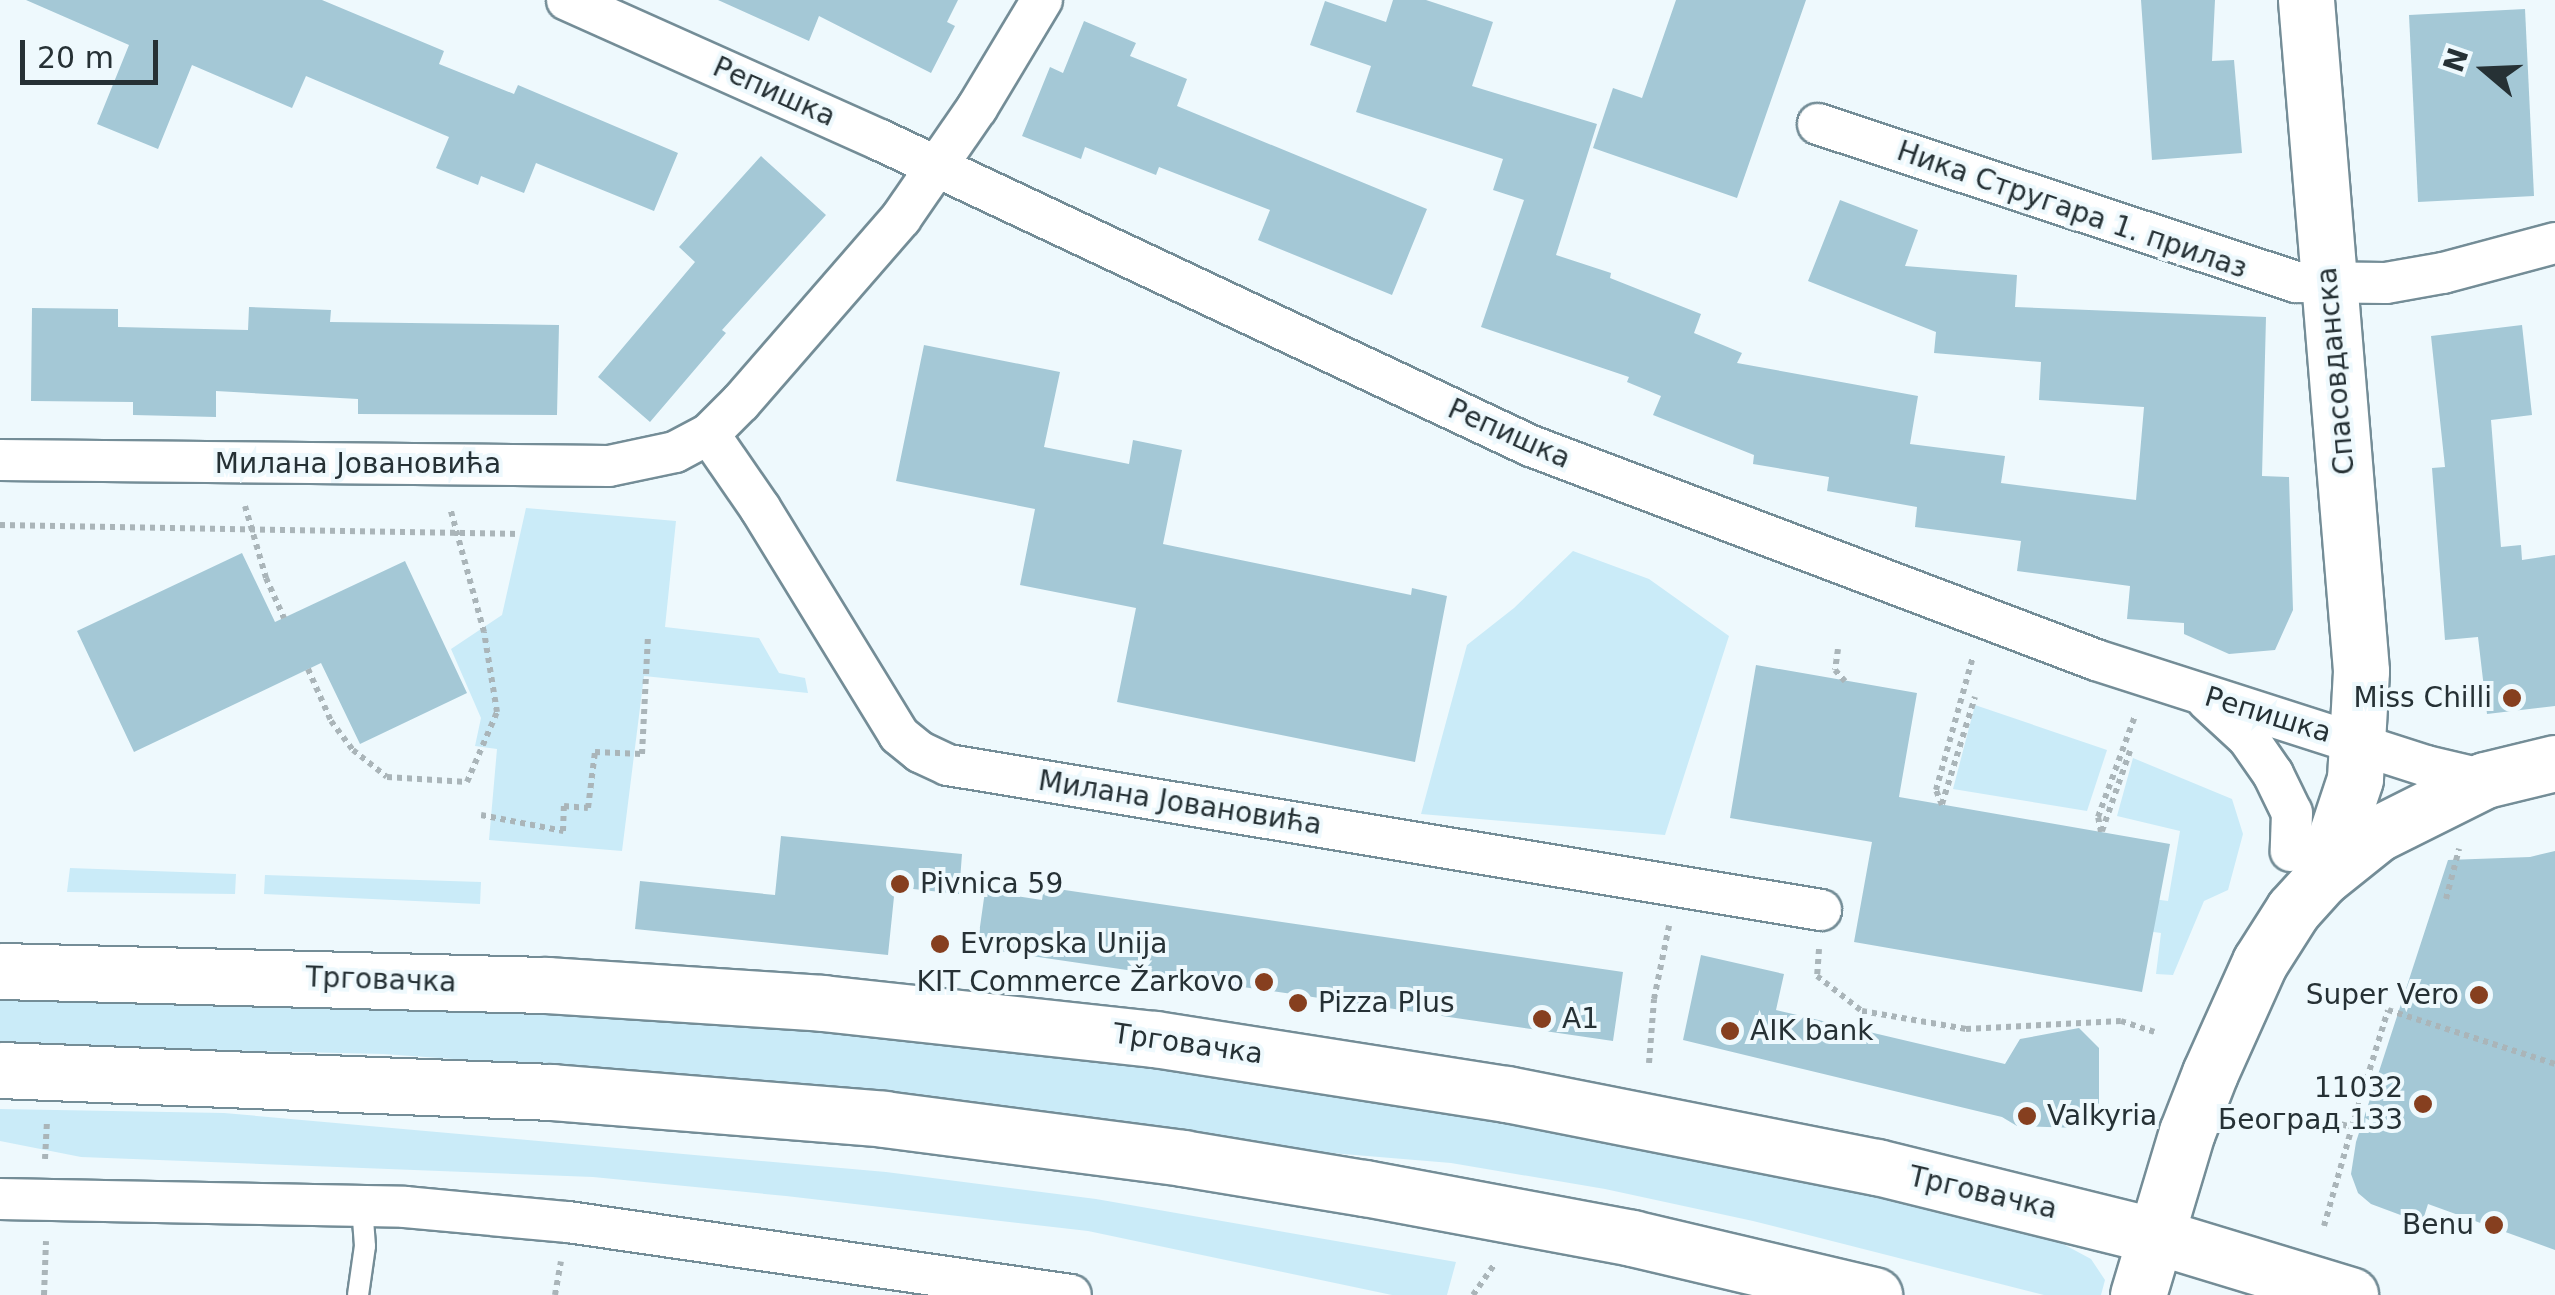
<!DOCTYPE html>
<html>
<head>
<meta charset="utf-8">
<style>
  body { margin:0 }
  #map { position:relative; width:2555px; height:1295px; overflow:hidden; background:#eef9fd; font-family:"DejaVu Sans",sans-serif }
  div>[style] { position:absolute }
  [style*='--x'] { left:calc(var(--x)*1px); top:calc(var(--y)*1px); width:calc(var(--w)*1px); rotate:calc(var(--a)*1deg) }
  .green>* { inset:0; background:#caebf8 }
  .building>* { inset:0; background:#a4c8d6 }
  .path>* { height:6px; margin-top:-3px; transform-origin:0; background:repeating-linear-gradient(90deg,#aab5b9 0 5px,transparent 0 10px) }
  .roads { filter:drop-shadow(2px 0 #748d97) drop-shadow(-2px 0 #748d97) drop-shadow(0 2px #748d97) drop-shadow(0 -2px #748d97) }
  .lane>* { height:20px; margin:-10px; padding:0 10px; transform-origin:10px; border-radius:10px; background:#fff }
  .street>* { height:40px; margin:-20px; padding:0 20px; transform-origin:20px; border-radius:20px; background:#fff }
  .secondary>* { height:55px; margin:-27.5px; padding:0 27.5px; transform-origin:27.5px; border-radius:27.5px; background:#fff }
  .primary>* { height:55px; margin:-27.5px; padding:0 27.5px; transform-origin:27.5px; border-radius:27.5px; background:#fff }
  .dots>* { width:28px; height:28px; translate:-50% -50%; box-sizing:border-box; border:5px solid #eef9fd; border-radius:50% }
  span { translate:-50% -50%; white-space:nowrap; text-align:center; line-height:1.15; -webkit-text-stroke:8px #eef9fd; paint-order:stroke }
  .street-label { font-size:28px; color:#263135 }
  .poi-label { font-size:28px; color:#263135 }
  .right { translate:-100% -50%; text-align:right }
  .left { translate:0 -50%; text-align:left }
  .north { position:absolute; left:2435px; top:20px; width:100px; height:100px; -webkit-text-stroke:8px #eef9fd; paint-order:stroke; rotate:289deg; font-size:28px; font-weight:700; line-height:40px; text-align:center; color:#263135 }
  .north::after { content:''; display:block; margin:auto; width:35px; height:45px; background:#263135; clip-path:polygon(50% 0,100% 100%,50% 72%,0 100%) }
  .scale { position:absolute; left:20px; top:40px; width:138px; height:45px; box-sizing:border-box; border:5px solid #263135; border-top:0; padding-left:12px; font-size:30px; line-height:35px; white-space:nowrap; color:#263135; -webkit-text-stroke:8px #eef9fd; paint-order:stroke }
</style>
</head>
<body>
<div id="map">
  <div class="green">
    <div style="clip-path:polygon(526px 508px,676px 521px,665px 627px,759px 638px,779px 673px,805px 678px,808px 693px,644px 676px,622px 851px,489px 840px,497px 749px,475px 746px,481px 718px,451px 649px,502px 615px)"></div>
    <div style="clip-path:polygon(1573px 551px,1649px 579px,1729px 636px,1665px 835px,1421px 814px,1467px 645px,1514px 608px)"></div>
    <div style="clip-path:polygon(1975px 705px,2107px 750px,2087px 811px,1953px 789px)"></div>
    <div style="clip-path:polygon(2133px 758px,2232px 799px,2243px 834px,2228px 890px,2204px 901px,2173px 975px,2156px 974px,2161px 933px,2139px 930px,2146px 898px,2168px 901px,2180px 831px,2117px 816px)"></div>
    <div style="clip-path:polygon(70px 868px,236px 874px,235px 894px,67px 892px)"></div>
    <div style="clip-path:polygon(265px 875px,481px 882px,480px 904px,264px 894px)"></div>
    <div style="clip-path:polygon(0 991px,738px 1021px,1004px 1049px,1401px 1100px,1710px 1157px,2013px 1229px,2063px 1244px,2091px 1259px,2105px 1280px,2101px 1295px,2044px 1295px,1753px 1221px,1605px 1189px,1451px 1163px,1307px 1151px,769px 1081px,383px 1054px,0 1045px)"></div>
    <div style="clip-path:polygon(0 1109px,224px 1113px,886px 1172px,1096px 1199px,1456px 1262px,1447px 1295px,1392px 1295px,1088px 1231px,786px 1196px,593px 1177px,81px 1157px,0 1141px)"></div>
  </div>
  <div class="building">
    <div style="clip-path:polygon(26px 0,322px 0,444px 51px,439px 64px,514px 94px,518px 85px,678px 153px,654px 211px,536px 163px,524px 193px,481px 176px,478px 185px,436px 168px,449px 137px,306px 76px,292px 108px,192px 65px,158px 149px,97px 124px,129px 45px)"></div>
    <div style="clip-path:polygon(718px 0,958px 0,947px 22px,955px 26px,931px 73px,819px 16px,809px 41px)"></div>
    <div style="clip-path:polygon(1393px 0,1426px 0,1493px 22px,1472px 86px,1597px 124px,1556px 255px,1611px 273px,1610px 278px,1701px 314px,1694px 333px,1742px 353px,1737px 363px,1918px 396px,1910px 444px,2005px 456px,2001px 483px,2136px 500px,2144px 407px,2039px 400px,2041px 362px,1934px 353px,1936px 332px,1808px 281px,1840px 200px,1918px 230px,1905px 266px,2017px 275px,2015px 307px,2266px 317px,2262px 476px,2289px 477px,2293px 610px,2275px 650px,2229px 654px,2184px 634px,2184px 623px,2127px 619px,2130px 586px,2017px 571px,2021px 541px,1915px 527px,1917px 507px,1827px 491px,1829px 477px,1753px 464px,1754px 455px,1653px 415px,1661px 396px,1627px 382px,1629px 377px,1481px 327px,1524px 200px,1493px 190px,1503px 159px,1356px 112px,1371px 66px,1310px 45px,1325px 1px,1386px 22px)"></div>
    <div style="clip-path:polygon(1676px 0,1806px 0,1737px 198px,1593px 148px,1613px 88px,1642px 98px)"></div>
    <div style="clip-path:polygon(2141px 0,2215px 0,2212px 61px,2234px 60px,2242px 153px,2152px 160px)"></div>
    <div style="clip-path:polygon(2525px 9px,2534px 196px,2418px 202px,2409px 15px)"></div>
    <div style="clip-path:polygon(1084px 21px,1136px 43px,1130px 56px,1187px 79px,1177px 106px,1427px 209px,1392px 295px,1258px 240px,1270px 210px,1159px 167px,1156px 175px,1085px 147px,1081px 159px,1022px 136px,1050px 67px,1063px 73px)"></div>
    <div style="clip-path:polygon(761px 156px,826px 215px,722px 330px,726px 333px,650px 422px,598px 377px,695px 262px,679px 247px)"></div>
    <div style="clip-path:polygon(249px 307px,331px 310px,330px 322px,559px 325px,557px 415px,358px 414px,358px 399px,216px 391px,216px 417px,133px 415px,133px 402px,31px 401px,32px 308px,118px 309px,118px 327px,248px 330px)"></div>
    <div style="clip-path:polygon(2522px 325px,2532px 415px,2491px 420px,2501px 547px,2521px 545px,2522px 560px,2555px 555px,2555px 706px,2487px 714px,2478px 637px,2445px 640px,2432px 468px,2445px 467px,2431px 336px)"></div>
    <div style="clip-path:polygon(924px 345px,1060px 372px,1044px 447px,1129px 464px,1133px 440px,1182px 450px,1163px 544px,1411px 595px,1412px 588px,1447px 596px,1415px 762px,1117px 702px,1136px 608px,1020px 585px,1035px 509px,896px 481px)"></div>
    <div style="clip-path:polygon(242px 553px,275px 622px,405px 561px,467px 693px,360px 744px,321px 663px,134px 752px,77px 631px)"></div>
    <div style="clip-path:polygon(1756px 665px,1917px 693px,1899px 797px,2170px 844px,2142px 992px,1854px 942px,1872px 842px,1730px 818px)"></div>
    <div style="clip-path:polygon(781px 836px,962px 854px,959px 894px,895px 887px,888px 955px,635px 929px,640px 881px,775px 895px)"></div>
    <div style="clip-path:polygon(2555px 851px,2555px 1250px,2428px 1204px,2422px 1223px,2371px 1204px,2358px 1193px,2351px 1174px,2356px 1142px,2448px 860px,2530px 857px)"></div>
    <div style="clip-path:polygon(1044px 887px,1623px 972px,1613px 1041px,977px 948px,985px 891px,1042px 900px)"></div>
    <div style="clip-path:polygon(1701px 955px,1784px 974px,1776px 1010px,2005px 1064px,2020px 1039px,2079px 1028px,2099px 1048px,2099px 1103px,2078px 1128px,2017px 1126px,2002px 1117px,1683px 1040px)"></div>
  </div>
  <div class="path">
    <div style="--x:245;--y:506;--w:75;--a:73.7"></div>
    <div style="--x:266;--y:578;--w:44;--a:65.8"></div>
    <div style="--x:0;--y:525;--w:520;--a:0.99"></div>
    <div style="--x:1838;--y:649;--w:21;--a:98"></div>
    <div style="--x:1835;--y:670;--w:15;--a:48"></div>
    <div style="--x:308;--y:669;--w:57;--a:66.1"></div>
    <div style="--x:331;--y:721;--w:36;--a:53"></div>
    <div style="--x:353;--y:750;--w:43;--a:38.5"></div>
    <div style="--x:387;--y:777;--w:80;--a:3.6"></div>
    <div style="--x:467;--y:782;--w:76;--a:-66.8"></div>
    <div style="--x:497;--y:712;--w:81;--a:-99.2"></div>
    <div style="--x:484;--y:632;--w:129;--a:-105.3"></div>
    <div style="--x:1942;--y:804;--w:112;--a:-72.9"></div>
    <div style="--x:1942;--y:805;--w:16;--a:-112"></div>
    <div style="--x:1936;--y:790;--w:138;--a:-74.5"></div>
    <div style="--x:481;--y:815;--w:84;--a:11"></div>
    <div style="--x:563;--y:831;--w:25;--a:-88"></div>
    <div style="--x:564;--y:806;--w:24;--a:5"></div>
    <div style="--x:588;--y:808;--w:56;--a:-82.9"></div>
    <div style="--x:595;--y:752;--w:47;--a:2.4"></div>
    <div style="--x:642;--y:754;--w:118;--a:-87.1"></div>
    <div style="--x:2102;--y:831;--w:85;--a:-70.7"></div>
    <div style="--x:2101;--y:832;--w:15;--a:-101"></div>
    <div style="--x:2098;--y:817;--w:108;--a:-69.9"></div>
    <div style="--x:2446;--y:899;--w:52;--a:-75.4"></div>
    <div style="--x:1819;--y:949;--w:27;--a:94"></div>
    <div style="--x:1817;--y:976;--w:57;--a:37.9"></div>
    <div style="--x:1862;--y:1011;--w:106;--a:9.8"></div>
    <div style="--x:1966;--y:1029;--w:155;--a:-3"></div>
    <div style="--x:2121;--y:1021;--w:35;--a:18"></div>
    <div style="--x:1649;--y:1063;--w:64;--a:-85.5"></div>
    <div style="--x:1654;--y:999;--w:75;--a:-78.4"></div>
    <div style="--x:2293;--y:1113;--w:61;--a:13.3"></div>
    <div style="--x:2352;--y:1127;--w:122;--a:-72.9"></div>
    <div style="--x:2388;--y:1010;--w:176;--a:17.9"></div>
    <div style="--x:45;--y:1159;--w:38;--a:-87"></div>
    <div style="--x:2324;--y:1226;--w:103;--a:-74.2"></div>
    <div style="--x:2352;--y:1127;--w:8;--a:14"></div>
    <div style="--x:44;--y:1295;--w:54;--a:-87.9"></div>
    <div style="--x:555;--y:1295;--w:34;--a:-80"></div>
    <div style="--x:1473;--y:1295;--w:39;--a:-55"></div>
  </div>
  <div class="roads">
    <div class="lane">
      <div style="--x:358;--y:1295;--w:49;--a:-81.9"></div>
      <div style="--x:365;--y:1246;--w:40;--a:-94.3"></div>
    </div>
    <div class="street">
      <div style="--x:567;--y:0;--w:343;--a:24.1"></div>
      <div style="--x:880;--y:140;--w:719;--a:25.18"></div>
      <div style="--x:1531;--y:446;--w:604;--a:20.74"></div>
      <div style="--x:2096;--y:660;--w:347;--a:17.8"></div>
      <div style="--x:2426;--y:766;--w:61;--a:13.3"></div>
      <div style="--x:1818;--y:124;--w:503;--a:18.29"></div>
      <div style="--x:2296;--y:282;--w:90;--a:0.6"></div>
      <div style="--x:2386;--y:283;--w:58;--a:-10"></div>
      <div style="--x:2443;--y:273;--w:116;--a:-15"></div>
      <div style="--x:709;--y:434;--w:90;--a:55.4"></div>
      <div style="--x:760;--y:508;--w:266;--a:58.5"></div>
      <div style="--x:899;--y:735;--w:27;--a:39"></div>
      <div style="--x:920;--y:752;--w:31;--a:25"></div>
      <div style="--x:948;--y:765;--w:885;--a:9.43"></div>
      <div style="--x:0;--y:460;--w:609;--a:0.56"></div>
      <div style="--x:609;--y:466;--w:67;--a:-12"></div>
      <div style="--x:675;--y:452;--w:38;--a:-28"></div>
      <div style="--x:709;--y:434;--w:45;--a:-45"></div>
      <div style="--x:741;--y:402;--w:244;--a:-49"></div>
      <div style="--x:901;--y:218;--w:134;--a:-55.4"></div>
      <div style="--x:977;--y:108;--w:126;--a:-59"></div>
      <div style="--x:2207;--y:700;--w:56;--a:42.8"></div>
      <div style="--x:2248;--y:738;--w:44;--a:55.2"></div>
      <div style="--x:2273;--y:774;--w:43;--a:64"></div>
      <div style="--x:2292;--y:813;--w:38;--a:92"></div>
      <div style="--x:0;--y:1199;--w:405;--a:1.1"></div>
      <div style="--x:405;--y:1207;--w:164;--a:5.3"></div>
      <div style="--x:568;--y:1222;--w:508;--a:8.26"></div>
    </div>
    <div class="secondary">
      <div style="--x:2306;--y:0;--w:673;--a:85.31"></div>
      <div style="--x:2361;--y:671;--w:108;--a:93.2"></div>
      <div style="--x:2355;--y:779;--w:104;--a:108.4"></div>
      <div style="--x:2138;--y:1295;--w:170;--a:-73.3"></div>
      <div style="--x:2187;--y:1132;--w:63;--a:-68.7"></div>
      <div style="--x:2210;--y:1073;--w:122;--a:-65.8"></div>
      <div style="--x:2260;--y:962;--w:62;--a:-57.6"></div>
      <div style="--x:2293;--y:910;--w:43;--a:-47.8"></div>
      <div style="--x:2322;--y:878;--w:70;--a:-38.7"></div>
      <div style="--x:2377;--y:834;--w:121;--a:-26.6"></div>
      <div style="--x:2485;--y:780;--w:72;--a:-13.7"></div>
    </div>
    <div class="primary">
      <div style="--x:0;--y:971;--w:547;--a:1.47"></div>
      <div style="--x:547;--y:985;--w:276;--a:3.7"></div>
      <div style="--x:822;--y:1003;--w:335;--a:6.2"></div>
      <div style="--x:1155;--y:1039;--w:356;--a:8.9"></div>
      <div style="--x:1507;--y:1094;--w:377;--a:11.2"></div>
      <div style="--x:1877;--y:1167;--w:287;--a:13.9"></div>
      <div style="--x:2156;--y:1236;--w:203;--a:16.9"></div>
      <div style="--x:0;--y:1070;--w:552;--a:2.28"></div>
      <div style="--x:552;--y:1092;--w:333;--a:4.6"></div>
      <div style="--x:884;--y:1119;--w:302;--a:7.4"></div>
      <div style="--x:1183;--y:1158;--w:184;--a:9.4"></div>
      <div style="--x:1365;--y:1188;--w:272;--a:10.6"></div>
      <div style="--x:1632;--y:1238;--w:249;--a:13.3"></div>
    </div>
  </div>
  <div class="dots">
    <div style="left:2512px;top:698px;background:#863f1f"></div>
    <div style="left:900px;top:884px;background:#863f1f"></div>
    <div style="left:940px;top:944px;background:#863f1f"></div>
    <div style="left:1264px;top:982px;background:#863f1f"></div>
    <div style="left:2479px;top:995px;background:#863f1f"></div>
    <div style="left:1298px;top:1003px;background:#863f1f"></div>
    <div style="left:1542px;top:1019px;background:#863f1f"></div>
    <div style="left:1730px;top:1031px;background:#863f1f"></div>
    <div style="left:2423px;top:1104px;background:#863f1f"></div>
    <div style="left:2027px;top:1116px;background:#863f1f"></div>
    <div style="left:2494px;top:1225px;background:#863f1f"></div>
  </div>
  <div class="street-label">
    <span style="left:774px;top:92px;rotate:24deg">Репишка</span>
    <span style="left:2072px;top:210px;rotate:19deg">Ника Стругара 1. прилаз</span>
    <span style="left:2336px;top:371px;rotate:-95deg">Спасовданска</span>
    <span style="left:1509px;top:434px;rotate:24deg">Репишка</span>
    <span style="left:358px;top:464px">Милана Јовановића</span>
    <span style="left:2268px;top:715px;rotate:17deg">Репишка</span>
    <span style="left:1180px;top:803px;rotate:9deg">Милана Јовановића</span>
    <span style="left:381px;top:980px;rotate:2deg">Трговачка</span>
    <span style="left:1188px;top:1044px;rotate:8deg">Трговачка</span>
    <span style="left:1983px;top:1193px;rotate:13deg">Трговачка</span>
  </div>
  <div class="poi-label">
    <span class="right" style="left:2492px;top:698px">Miss Chilli</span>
    <span class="left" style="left:920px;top:884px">Pivnica 59</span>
    <span class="left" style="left:960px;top:944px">Evropska Unija</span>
    <span class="right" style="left:1244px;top:982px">KIT Commerce Žarkovo</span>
    <span class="right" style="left:2459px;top:995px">Super Vero</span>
    <span class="left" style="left:1318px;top:1003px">Pizza Plus</span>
    <span class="left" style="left:1562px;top:1019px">A1</span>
    <span class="left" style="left:1750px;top:1031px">AIK bank</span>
    <span class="right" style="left:2403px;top:1104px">11032<br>Београд 133</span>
    <span class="left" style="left:2047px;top:1116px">Valkyria</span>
    <span class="right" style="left:2474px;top:1225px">Benu</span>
  </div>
  <div class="north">N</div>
  <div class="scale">20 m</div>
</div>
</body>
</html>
